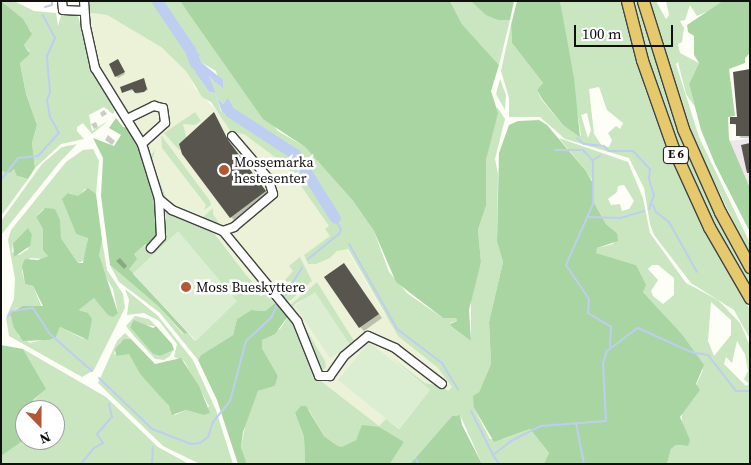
<!DOCTYPE html>
<html>
<head>
<meta charset="utf-8">
<style>
  body { margin:0 }
  #map { position:relative; width:751px; height:465px; overflow:hidden; background:#fdfef5; font-family:"Source Serif 4",serif }
  div>[style] { position:absolute }
  [style*='--x'] { left:calc(var(--x)*1px); top:calc(var(--y)*1px); width:calc(var(--w)*1px); rotate:calc(var(--a)*1deg) }
  .industrial>* { inset:0; background:#eee6ec }
  .farmland>* { inset:0; background:#ecf2d7 }
  .green>* { inset:0; background:#c9e6c1 }
  .forest>* { inset:0; background:#a9d5a2 }
  .pitch>* { inset:0; background:#dbeed2 }
  .water>* { inset:0; background:#becef0 }
  .shadow>* { inset:0; background:#0003 }
  .stream>* { height:2px; margin:-1px; padding:0 1px; transform-origin:1px; border-radius:1px; background:#becef0 }
  .river>* { height:11px; margin:-5.5px; padding:0 5.5px; transform-origin:5.5px; border-radius:5.5px; background:#becef0 }
  .building>* { inset:0; background:#58554e }
  .roads { filter:drop-shadow(1px 0 #434343) drop-shadow(-1px 0 #434343) drop-shadow(0 1px #434343) drop-shadow(0 -1px #434343) }
  .minor>* { height:8px; margin:-4px; padding:0 4px; transform-origin:4px; border-radius:4px; background:#fff }
  .highway>* { height:11px; margin:-5.5px; padding:0 5.5px; transform-origin:5.5px; border-radius:5.5px; background:#e5c96c }
  .dots>* { width:14px; height:14px; translate:-50% -50%; box-sizing:border-box; border:2px solid #fff; border-radius:50% }
  span { translate:-50% -50%; white-space:nowrap; text-align:center; line-height:1.15; -webkit-text-stroke:5px #fff; paint-order:stroke }
  .shield-label span { padding:1px 4px; background:#fff; border:1px solid; border-radius:4px; -webkit-text-stroke-width:0 }
  .shield-label { font-size:12px; color:#101010; font-weight:700 }
  .poi-label { font-size:14px; color:#101010 }
  .left { translate:0 -50%; text-align:left }
  .frame { position:absolute; inset:0; border:2px solid #101010; pointer-events:none }
  .north { position:absolute; left:15px; top:400px; width:50px; height:50px; box-sizing:border-box; background:#fff; border:1px solid #9f9f9f; border-radius:50%; rotate:158deg; font-size:14px; font-weight:700; line-height:20px; text-align:center; color:#101010 }
  .north::after { content:''; display:block; margin:auto; width:18px; height:22px; background:#b35736; clip-path:polygon(50% 0,100% 100%,50% 72%,0 100%) }
  .scale { position:absolute; left:574px; top:25px; width:99px; height:22px; box-sizing:border-box; border:2px solid #101010; border-top:0; padding-left:6px; font-size:15px; line-height:18px; white-space:nowrap; color:#101010; -webkit-text-stroke:4px #fff; paint-order:stroke }
</style>
</head>
<body>
<div id="map">
  <div class="industrial">
    <div style="clip-path:polygon(750px 138px,750px 188px,730px 141px)"></div>
  </div>
  <div class="farmland">
    <div style="clip-path:polygon(92px 13px,107px 15px,161px 47px,187px 71px,195px 88px,218px 112px,288px 158px,343px 242px,384px 313px,417px 351px,438px 368px,452px 387px,447px 393px,379px 427px,317px 378px,284px 309px,247px 276px,214px 233px,165px 211px,141px 135px,100px 71px,88px 17px)"></div>
  </div>
  <div class="green">
    <div style="clip-path:polygon(2px 1px,14px 1px,34px 11px,56px 13px,58px 26px,62px 12px,78px 16px,92px 72px,116px 108px,113px 114px,104px 107px,89px 115px,92px 131px,109px 120px,92px 134px,83px 123px,77px 127px,77px 131px,84px 139px,61px 144px,35px 168px,32px 143px,37px 125px,26px 94px,20px 63px,29px 51px,24px 45px,31px 31px)"></div>
    <div style="clip-path:polygon(evenodd,88px 1px,180px 1px,278px 131px,305px 147px,353px 201px,374px 231px,389px 272px,408px 294px,443px 318px,456px 318px,457px 321px,450px 323px,452px 327px,471px 341px,471px 293px,481px 262px,478px 230px,486px 206px,486px 160px,497px 107px,505px 119px,495px 159px,498px 174px,497px 242px,503px 262px,489px 322px,491px 364px,479px 392px,474px 396px,474px 408px,490px 439px,503px 439px,530px 429px,549px 453px,545px 463px,482px 464px,460px 415px,452px 416px,410px 464px,390px 464px,404px 442px,362px 428px,356px 440px,342px 448px,338px 446px,324px 436px,309px 410px,295px 413px,304px 437px,305px 464px,247px 464px,241px 447px,246px 421px,258px 391px,275px 386px,278px 376px,262px 348px,262px 340px,281px 328px,289px 315px,317px 378px,379px 426px,386px 419px,399px 429px,430px 390px,387px 354px,425px 383px,443px 387px,448px 391px,452px 387px,438px 368px,398px 336px,348px 249px,337px 251px,330px 258px,316px 264px,308px 264px,304px 255px,330px 236px,325px 229px,329px 226px,287px 166px,244px 134px,231px 132px,211px 102px,202px 97px,186px 71px,161px 47px,107px 15px,92px 13px,88px 17px,88px 1px,200px 55px,197px 64px,202px 63px,216px 71px,221px 88px,211px 75px,209px 78px,218px 99px,223px 104px,228px 99px,241px 121px,221px 111px,215px 93px,209px 92px,197px 75px,193px 64px,200px 55px)"></div>
    <div style="clip-path:polygon(450px 1px,471px 1px,498px 20px,510px 20px,499px 65px,462px 24px)"></div>
    <div style="clip-path:polygon(evenodd,560px 1px,621px 1px,645px 89px,674px 166px,707px 236px,750px 310px,750px 339px,734px 310px,691px 283px,654px 235px,650px 224px,644px 188px,629px 158px,565px 139px,540px 117px,509px 117px,509px 98px,501px 71px,511px 25px,512px 43px,543px 83px,537px 90px,541px 99px,563px 125px,581px 136px,560px 1px,599px 87px,607px 110px,623px 123px,620px 129px,616px 126px,608px 133px,612px 140px,609px 147px,602px 146px,594px 134px,589px 89px,599px 87px,560px 1px,587px 113px,591px 130px,588px 138px,581px 115px,587px 113px)"></div>
    <div style="clip-path:polygon(631px 1px,639px 1px,672px 111px,750px 276px,750px 290px,709px 216px,676px 144px,651px 72px)"></div>
    <div style="clip-path:polygon(649px 1px,656px 1px,666px 19px,669px 15px,666px 1px,723px 1px,720px 6px,697px 16px,690px 5px,685px 20px,680px 21px,684px 28px,682px 42px,678px 44px,680px 53px,699px 63px,689px 84px,695px 107px,686px 94px,678px 62px,676px 64px,699px 137px,750px 243px,750px 256px,694px 140px)"></div>
    <div style="clip-path:polygon(500px 79px,506px 95px,505px 110px,496px 94px)"></div>
    <div style="clip-path:polygon(195px 112px,201px 121px,195px 125px,183px 124px,188px 144px,179px 150px,164px 133px)"></div>
    <div style="clip-path:polygon(161px 135px,210px 201px,211px 205px,204px 210px,206px 205px,162px 148px)"></div>
    <div style="clip-path:polygon(evenodd,559px 138px,628px 162px,643px 198px,650px 233px,686px 283px,718px 300px,740px 323px,750px 346px,750px 464px,667px 464px,671px 449px,676px 445px,685px 446px,688px 436px,682px 424px,682px 412px,685px 410px,703px 370px,681px 333px,643px 292px,636px 265px,595px 253px,597px 248px,613px 244px,617px 233px,606px 224px,593px 201px,592px 180px,586px 171px,559px 138px,624px 185px,634px 201px,629px 209px,622px 211px,620px 204px,611px 205px,608px 199px,617px 192px,618px 186px,624px 185px,559px 138px,652px 265px,658px 265px,674px 278px,674px 295px,663px 304px,653px 296px,651px 291px,658px 280px,648px 269px,652px 265px,559px 138px,711px 302px,731px 320px,731px 335px,714px 356px,708px 341px,711px 302px,559px 138px,737px 341px,745px 354px,748px 371px,744px 379px,749px 384px,746px 386px,724px 364px,726px 357px,732px 363px,737px 341px)"></div>
    <div style="clip-path:polygon(77px 144px,59px 163px,1px 235px,1px 221px,42px 164px,62px 147px)"></div>
    <div style="clip-path:polygon(evenodd,93px 149px,99px 161px,96px 194px,85px 189px,78px 197px,70px 193px,65px 206px,76px 234px,88px 237px,85px 260px,78px 263px,61px 238px,55px 209px,43px 209px,36px 217px,43px 229px,48px 256px,42px 259px,30px 258px,22px 271px,25px 284px,33px 286px,42px 308px,22px 306px,13px 310px,11px 317px,19px 336px,30px 343px,56px 337px,60px 327px,84px 339px,85px 312px,79px 310px,94px 298px,118px 313px,113px 289px,102px 270px,98px 250px,102px 240px,107px 270px,123px 294px,125px 308px,94px 370px,82px 377px,9px 336px,6px 318px,14px 299px,15px 279px,8px 240px,11px 230px,66px 162px,83px 150px,93px 149px,23px 233px,32px 235px,28px 249px,19px 255px,12px 252px,13px 243px,23px 233px)"></div>
    <div style="clip-path:polygon(155px 150px,152px 162px,167px 200px,177px 208px,203px 217px,213px 208px,213px 214px,222px 228px,179px 212px,163px 201px,149px 158px)"></div>
    <div style="clip-path:polygon(14px 169px,19px 177px,28px 179px,1px 216px,1px 171px,10px 173px)"></div>
    <div style="clip-path:polygon(165px 211px,214px 233px,247px 276px,275px 303px,265px 311px,251px 310px,237px 319px,233px 335px,201px 355px,198px 360px,160px 313px,119px 282px,110px 265px,158px 306px,183px 334px,188px 333px,195px 341px,178px 232px,133px 274px,128px 269px,133px 254px,147px 244px,154px 250px,166px 233px)"></div>
    <div style="clip-path:polygon(300px 257px,312px 281px,291px 300px,283px 302px,274px 292px,293px 271px,289px 266px)"></div>
    <div style="clip-path:polygon(317px 282px,354px 341px,350px 345px,315px 293px,295px 304px,293px 307px,325px 361px,326px 367px,320px 373px,304px 328px,289px 306px)"></div>
    <div style="clip-path:polygon(125px 289px,158px 316px,193px 360px,216px 410px,233px 464px,200px 464px,163px 446px,98px 383px,117px 341px,125px 333px,131px 339px,121px 342px,114px 353px,116px 356px,129px 353px,140px 374px,156px 388px,175px 415px,186px 410px,203px 415px,209px 406px,184px 361px,174px 357px,177px 344px,159px 321px,144px 313px,127px 315px,129px 300px)"></div>
    <div style="clip-path:polygon(135px 316px,149px 319px,156px 326px,130px 325px,153px 354px,160px 356px,173px 350px,170px 356px,164px 360px,155px 359px,134px 336px,126px 326px)"></div>
    <div style="clip-path:polygon(23px 349px,106px 397px,158px 447px,189px 464px,1px 464px,1px 456px,7px 449px,25px 439px,55px 440px,55px 410px,35px 410px,33px 401px,45px 389px)"></div>
  </div>
  <div class="forest">
    <div style="clip-path:polygon(1px 1px,23px 19px,32px 34px,24px 45px,30px 54px,20px 63px,26px 94px,37px 125px,32px 143px,35px 168px,28px 179px,17px 176px,14px 169px,10px 173px,1px 171px)"></div>
    <div style="clip-path:polygon(180px 1px,450px 1px,462px 24px,499px 65px,491px 91px,498px 113px,486px 160px,486px 206px,478px 230px,481px 262px,469px 310px,471px 341px,452px 327px,450px 324px,457px 321px,456px 318px,443px 318px,396px 282px,374px 231px,353px 201px,305px 147px,263px 119px)"></div>
    <div style="clip-path:polygon(471px 1px,514px 1px,510px 20px,498px 20px,486px 15px)"></div>
    <div style="clip-path:polygon(517px 1px,560px 1px,574px 78px,580px 137px,563px 125px,542px 99px,537px 90px,543px 83px,512px 43px,511px 25px)"></div>
    <div style="clip-path:polygon(723px 1px,750px 1px,750px 53px,745px 58px,745px 63px,729px 69px,735px 116px,728px 117px,729px 139px,750px 188px,750px 232px,715px 164px,701px 130px,689px 84px,699px 63px,694px 55px,694px 36px,688px 32px,687px 25px)"></div>
    <div style="clip-path:polygon(116px 118px,123px 127px,131px 128px,140px 142px,157px 208px,159px 233px,149px 247px,146px 244px,134px 254px,137px 259px,129px 269px,188px 333px,184px 334px,158px 306px,110px 265px,101px 196px,103px 158px,93px 138px,114px 146px,121px 135px,109px 128px)"></div>
    <div style="clip-path:polygon(539px 120px,547px 125px,586px 171px,594px 185px,593px 201px,606px 224px,617px 233px,618px 241px,597px 248px,596px 253px,636px 265px,646px 285px,643px 292px,681px 333px,704px 365px,696px 384px,700px 390px,680px 417px,690px 440px,688px 446px,676px 445px,671px 449px,667px 464px,544px 464px,549px 453px,530px 429px,494px 442px,474px 408px,473px 396px,479px 392px,491px 364px,489px 322px,503px 262px,497px 242px,499px 153px,509px 125px,518px 121px)"></div>
    <div style="clip-path:polygon(88px 188px,96px 194px,102px 240px,99px 255px,118px 313px,113px 317px,108px 315px,94px 298px,79px 310px,88px 313px,92px 319px,88px 340px,60px 327px,56px 337px,49px 340px,23px 341px,14px 328px,10px 313px,22px 306px,43px 306px,33px 286px,25px 284px,22px 266px,25px 259px,38px 260px,48px 256px,43px 250px,43px 229px,36px 217px,45px 208px,55px 209px,60px 220px,61px 238px,78px 263px,83px 263px,88px 238px,76px 234px,62px 199px,68px 193px,78px 196px)"></div>
    <div style="clip-path:polygon(28px 228px,32px 235px,30px 246px,14px 257px,13px 243px)"></div>
    <div style="clip-path:polygon(275px 303px,289px 315px,275px 334px,262px 340px,262px 348px,278px 376px,275px 386px,258px 391px,243px 432px,241px 447px,247px 464px,238px 464px,217px 400px,198px 360px,201px 355px,233px 335px,237px 319px,251px 310px,265px 311px)"></div>
    <div style="clip-path:polygon(134px 320px,153px 328px,156px 326px,172px 344px,174px 350px,160px 356px,153px 354px,130px 327px)"></div>
    <div style="clip-path:polygon(124px 339px,131px 339px,155px 364px,181px 358px,199px 386px,210px 413px,203px 415px,186px 410px,172px 415px,169px 406px,140px 374px,129px 354px,116px 356px,115px 349px)"></div>
    <div style="clip-path:polygon(1px 345px,23px 349px,46px 389px,33px 400px,35px 410px,25px 410px,25px 439px,1px 456px)"></div>
    <div style="clip-path:polygon(301px 406px,306px 406px,324px 436px,338px 446px,342px 447px,356px 440px,362px 425px,379px 427px,404px 442px,390px 464px,305px 464px,304px 437px,295px 413px)"></div>
    <div style="clip-path:polygon(460px 415px,462px 425px,482px 464px,410px 464px,452px 416px)"></div>
  </div>
  <div class="pitch">
    <div style="clip-path:polygon(178px 231px,237px 301px,196px 341px,133px 274px)"></div>
    <div style="clip-path:polygon(315px 292px,350px 345px,330px 358px,295px 306px)"></div>
    <div style="clip-path:polygon(369px 342px,430px 390px,399px 429px,338px 380px)"></div>
  </div>
  <div class="water">
    <div style="clip-path:polygon(195px 50px,200px 55px,197px 64px,202px 63px,223px 80px,223px 89px,209px 76px,218px 99px,223px 104px,228px 98px,241px 121px,222px 112px,215px 93px,209px 92px,197px 75px,187px 55px,188px 51px)"></div>
  </div>
  <div class="shadow">
    <div style="clip-path:polygon(119px 62px,125px 74px,118px 78px,116px 76px)"></div>
    <div style="clip-path:polygon(750px 71px,750px 138px,740px 138px,737px 126px,732px 123px,738px 118px)"></div>
    <div style="clip-path:polygon(143px 79px,148px 90px,137px 94px,134px 90px,123px 92px)"></div>
    <div style="clip-path:polygon(104px 110px,107px 114px,102px 117px,100px 113px)"></div>
    <div style="clip-path:polygon(214px 114px,231px 145px,269px 195px,235px 221px,231px 217px)"></div>
    <div style="clip-path:polygon(96px 122px,98px 127px,94px 129px,91px 124px)"></div>
    <div style="clip-path:polygon(108px 135px,115px 141px,112px 145px,105px 140px)"></div>
    <div style="clip-path:polygon(120px 258px,127px 266px,124px 269px,116px 261px)"></div>
    <div style="clip-path:polygon(344px 265px,382px 318px,364px 331px,360px 327px)"></div>
  </div>
  <div class="stream">
    <div style="--x:45;--y:7;--w:7;--a:-16"></div>
    <div style="--x:52;--y:5;--w:4;--a:-90"></div>
    <div style="--x:577;--y:138;--w:9;--a:41"></div>
    <div style="--x:584;--y:144;--w:20;--a:6"></div>
    <div style="--x:604;--y:146;--w:7;--a:45"></div>
    <div style="--x:609;--y:151;--w:24;--a:0"></div>
    <div style="--x:633;--y:151;--w:25;--a:47"></div>
    <div style="--x:650;--y:169;--w:10;--a:96"></div>
    <div style="--x:649;--y:179;--w:17;--a:73"></div>
    <div style="--x:654;--y:195;--w:15;--a:110"></div>
    <div style="--x:555;--y:150;--w:28;--a:0"></div>
    <div style="--x:583;--y:150;--w:15;--a:48"></div>
    <div style="--x:593;--y:161;--w:43;--a:90"></div>
    <div style="--x:593;--y:204;--w:67;--a:113.9"></div>
    <div style="--x:566;--y:265;--w:41;--a:55.9"></div>
    <div style="--x:589;--y:299;--w:14;--a:94"></div>
    <div style="--x:588;--y:313;--w:27;--a:31"></div>
    <div style="--x:611;--y:327;--w:19;--a:93"></div>
    <div style="--x:593;--y:160;--w:9;--a:-32"></div>
    <div style="--x:1;--y:180;--w:28;--a:-52"></div>
    <div style="--x:18;--y:158;--w:20;--a:-6"></div>
    <div style="--x:38;--y:156;--w:31;--a:-48"></div>
    <div style="--x:59;--y:133;--w:18;--a:-119"></div>
    <div style="--x:50;--y:117;--w:17;--a:-100"></div>
    <div style="--x:47;--y:100;--w:9;--a:-69"></div>
    <div style="--x:50;--y:92;--w:36;--a:-95"></div>
    <div style="--x:47;--y:56;--w:20;--a:-66"></div>
    <div style="--x:55;--y:38;--w:26;--a:-118"></div>
    <div style="--x:653;--y:205;--w:8;--a:67"></div>
    <div style="--x:656;--y:212;--w:16;--a:38"></div>
    <div style="--x:669;--y:222;--w:57;--a:60.8"></div>
    <div style="--x:588;--y:217;--w:32;--a:2"></div>
    <div style="--x:620;--y:218;--w:25;--a:-16"></div>
    <div style="--x:349;--y:244;--w:98;--a:60.5"></div>
    <div style="--x:397;--y:329;--w:56;--a:37.1"></div>
    <div style="--x:442;--y:363;--w:31;--a:59"></div>
    <div style="--x:308;--y:259;--w:40;--a:-39"></div>
    <div style="--x:339;--y:234;--w:4;--a:-63"></div>
    <div style="--x:341;--y:230;--w:13;--a:-117"></div>
    <div style="--x:283;--y:298;--w:36;--a:-58"></div>
    <div style="--x:8;--y:316;--w:6;--a:-51"></div>
    <div style="--x:12;--y:311;--w:21;--a:-8"></div>
    <div style="--x:33;--y:308;--w:31;--a:57"></div>
    <div style="--x:50;--y:334;--w:56;--a:41.4"></div>
    <div style="--x:99;--y:378;--w:74;--a:43.9"></div>
    <div style="--x:152;--y:429;--w:42;--a:21"></div>
    <div style="--x:191;--y:444;--w:9;--a:-6"></div>
    <div style="--x:200;--y:443;--w:10;--a:-37"></div>
    <div style="--x:208;--y:437;--w:16;--a:-72"></div>
    <div style="--x:213;--y:422;--w:27;--a:-51"></div>
    <div style="--x:230;--y:401;--w:62;--a:-75.1"></div>
    <div style="--x:246;--y:341;--w:34;--a:-43"></div>
    <div style="--x:271;--y:318;--w:17;--a:-65"></div>
    <div style="--x:471;--y:411;--w:49;--a:63.4"></div>
    <div style="--x:493;--y:455;--w:23;--a:-38"></div>
    <div style="--x:511;--y:441;--w:34;--a:-27"></div>
    <div style="--x:541;--y:426;--w:65;--a:-4.4"></div>
    <div style="--x:606;--y:421;--w:58;--a:-93"></div>
    <div style="--x:603;--y:363;--w:13;--a:-72"></div>
    <div style="--x:607;--y:351;--w:39;--a:-37"></div>
    <div style="--x:638;--y:328;--w:58;--a:24.4"></div>
    <div style="--x:691;--y:352;--w:17;--a:10"></div>
    <div style="--x:708;--y:355;--w:46;--a:52.1"></div>
    <div style="--x:736;--y:391;--w:14;--a:0"></div>
    <div style="--x:576;--y:423;--w:42;--a:79"></div>
    <div style="--x:493;--y:455;--w:11;--a:56"></div>
    <div style="--x:416;--y:459;--w:5;--a:68"></div>
    <div style="--x:81;--y:464;--w:21;--a:-51"></div>
    <div style="--x:94;--y:448;--w:10;--a:-29"></div>
    <div style="--x:103;--y:443;--w:11;--a:-124"></div>
    <div style="--x:97;--y:434;--w:23;--a:-49"></div>
    <div style="--x:112;--y:417;--w:13;--a:-103"></div>
    <div style="--x:152;--y:464;--w:17;--a:-87"></div>
  </div>
  <div class="river">
    <div style="--x:157;--y:1;--w:59;--a:56"></div>
    <div style="--x:190;--y:50;--w:14;--a:69"></div>
    <div style="--x:230;--y:112;--w:77;--a:32.9"></div>
    <div style="--x:295;--y:154;--w:75;--a:58"></div>
  </div>
  <div class="building">
    <div style="clip-path:polygon(118px 59px,125px 72px,115px 77px,109px 64px)"></div>
    <div style="clip-path:polygon(750px 69px,749px 136px,736px 136px,736px 124px,730px 124px,730px 117px,737px 117px,733px 72px)"></div>
    <div style="clip-path:polygon(144px 78px,147px 89px,144px 92px,135px 93px,132px 89px,122px 93px,120px 87px)"></div>
    <div style="clip-path:polygon(214px 112px,228px 140px,266px 191px,230px 218px,182px 154px,179px 144px)"></div>
    <div style="clip-path:polygon(750px 143px,750px 173px,747px 173px,741px 145px)"></div>
    <div style="clip-path:polygon(344px 263px,379px 314px,359px 328px,324px 277px)"></div>
  </div>
  <div class="roads">
    <div class="minor">
      <div style="--x:62;--y:1;--w:9;--a:84"></div>
      <div style="--x:63;--y:10;--w:21;--a:3"></div>
      <div style="--x:84;--y:1;--w:26;--a:86"></div>
      <div style="--x:86;--y:27;--w:42;--a:77.6"></div>
      <div style="--x:95;--y:68;--w:89;--a:58.3"></div>
      <div style="--x:142;--y:144;--w:58;--a:72.8"></div>
      <div style="--x:159;--y:199;--w:38;--a:87"></div>
      <div style="--x:161;--y:237;--w:15;--a:132"></div>
      <div style="--x:129;--y:118;--w:28;--a:-26"></div>
      <div style="--x:154;--y:106;--w:9;--a:13"></div>
      <div style="--x:163;--y:108;--w:15;--a:82"></div>
      <div style="--x:165;--y:123;--w:31;--a:138"></div>
      <div style="--x:159;--y:199;--w:17;--a:40"></div>
      <div style="--x:172;--y:210;--w:55;--a:22.4"></div>
      <div style="--x:223;--y:231;--w:12;--a:-20"></div>
      <div style="--x:234;--y:227;--w:51;--a:-40.2"></div>
      <div style="--x:273;--y:194;--w:17;--a:-107"></div>
      <div style="--x:268;--y:178;--w:55;--a:-130.6"></div>
      <div style="--x:223;--y:231;--w:117;--a:50.6"></div>
      <div style="--x:297;--y:321;--w:59;--a:68.2"></div>
      <div style="--x:319;--y:376;--w:11;--a:0"></div>
      <div style="--x:330;--y:376;--w:24;--a:-55"></div>
      <div style="--x:344;--y:356;--w:31;--a:-40"></div>
      <div style="--x:368;--y:336;--w:30;--a:24"></div>
      <div style="--x:395;--y:348;--w:59;--a:37.5"></div>
    </div>
    <div class="highway">
      <div style="--x:627;--y:1;--w:61;--a:75.7"></div>
      <div style="--x:642;--y:60;--w:93;--a:70.6"></div>
      <div style="--x:673;--y:148;--w:87;--a:65.5"></div>
      <div style="--x:709;--y:227;--w:82;--a:60"></div>
      <div style="--x:643;--y:1;--w:134;--a:72.6"></div>
      <div style="--x:683;--y:129;--w:91;--a:66"></div>
      <div style="--x:720;--y:212;--w:63;--a:61.4"></div>
    </div>
  </div>
  <div class="dots">
    <div style="left:224px;top:170px;background:#b35736"></div>
    <div style="left:186px;top:287px;background:#b35736"></div>
  </div>
  <div class="shield-label">
    <span style="left:676px;top:155px">E 6</span>
  </div>
  <div class="poi-label">
    <span class="left" style="left:234px;top:170px">Mossemarka<br>hestesenter</span>
    <span class="left" style="left:196px;top:287px">Moss Bueskyttere</span>
  </div>
  <div class="frame"></div>
  <div class="north">N</div>
  <div class="scale">100 m</div>
</div>
</body>
</html>
